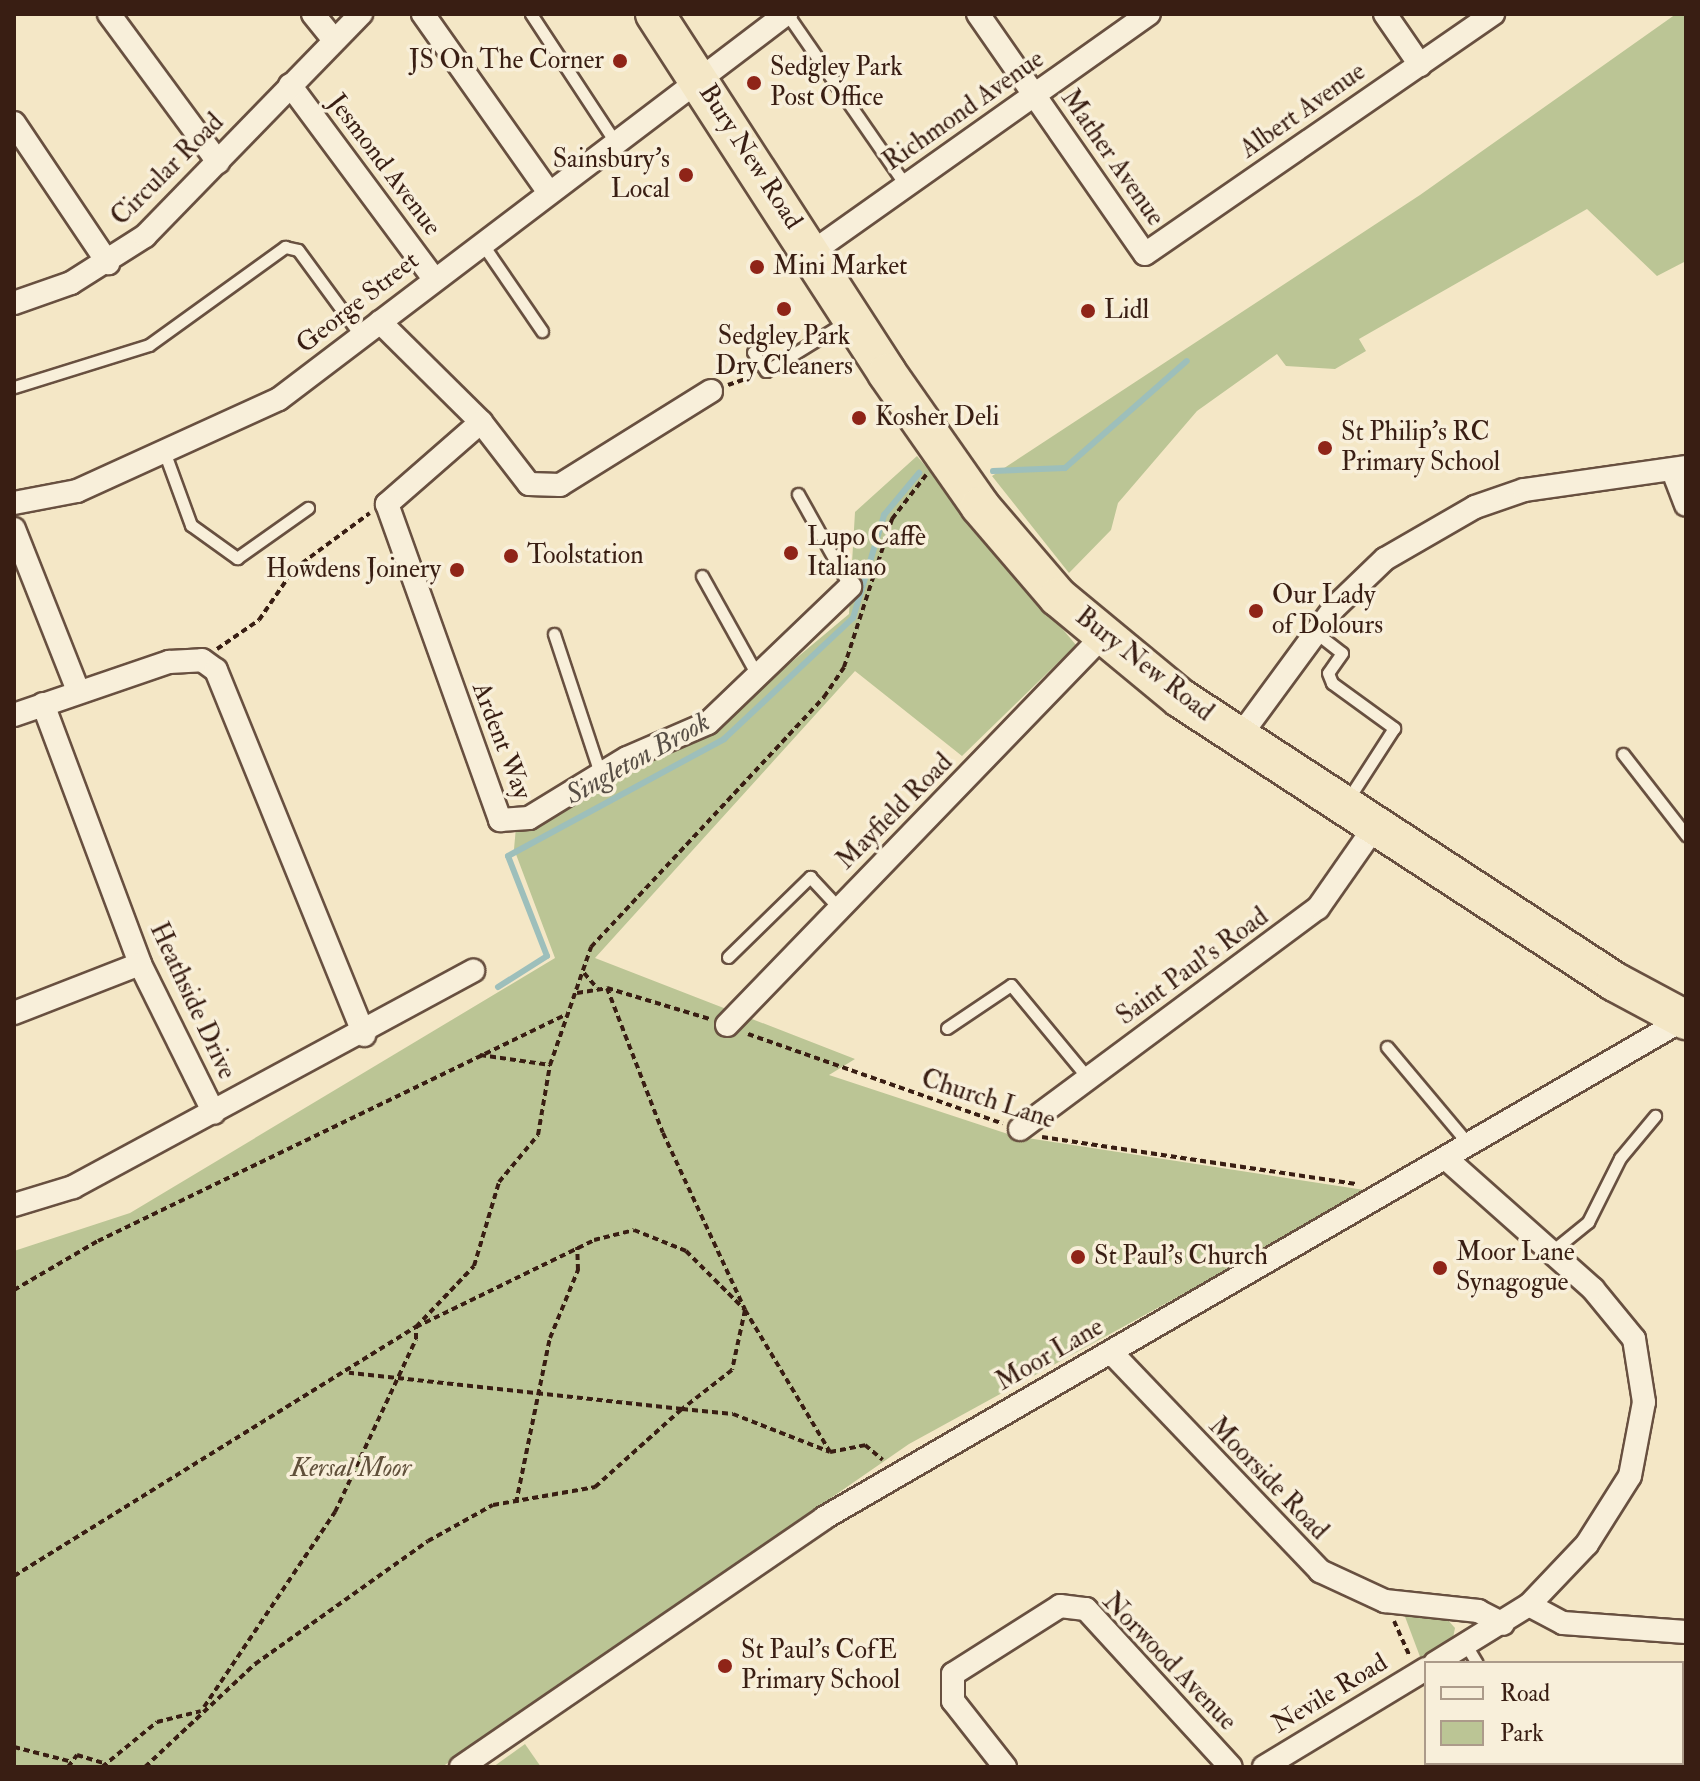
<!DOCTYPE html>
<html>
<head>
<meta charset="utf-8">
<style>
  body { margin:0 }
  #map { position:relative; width:1700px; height:1781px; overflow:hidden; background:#f4e7c6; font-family:"IM FELL Double Pica",serif }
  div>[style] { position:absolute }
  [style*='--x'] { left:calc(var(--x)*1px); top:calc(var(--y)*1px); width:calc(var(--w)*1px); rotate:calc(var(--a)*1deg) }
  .green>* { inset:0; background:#bbc595 }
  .stream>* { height:6px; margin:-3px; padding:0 3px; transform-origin:3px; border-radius:3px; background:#9dbfbb }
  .path>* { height:4px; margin-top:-2px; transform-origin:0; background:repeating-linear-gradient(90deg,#391e13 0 6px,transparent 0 10px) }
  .roads { filter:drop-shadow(2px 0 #685040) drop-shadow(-2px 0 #685040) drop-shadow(0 2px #685040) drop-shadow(0 -2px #685040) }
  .lane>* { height:11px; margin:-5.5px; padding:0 5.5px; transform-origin:5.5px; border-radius:5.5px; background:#f8efda }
  .street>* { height:22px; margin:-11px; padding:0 11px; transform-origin:11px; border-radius:11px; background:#f8efda }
  .highway>* { height:38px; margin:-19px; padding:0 19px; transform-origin:19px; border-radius:19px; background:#f4e7c6 }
  .dots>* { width:22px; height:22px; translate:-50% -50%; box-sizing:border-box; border:4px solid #f8efda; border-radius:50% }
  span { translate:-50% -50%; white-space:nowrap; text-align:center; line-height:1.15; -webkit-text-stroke:7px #f8efda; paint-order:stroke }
  .poi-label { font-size:26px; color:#391e13 }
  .right { translate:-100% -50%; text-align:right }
  .left { translate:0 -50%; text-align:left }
  .street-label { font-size:26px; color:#391e13 }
  .park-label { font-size:26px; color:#60503a; font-style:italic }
  .water-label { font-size:28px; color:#574e45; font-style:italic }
  .frame { position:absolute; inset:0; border:16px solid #391e13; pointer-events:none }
  .legend { position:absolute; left:1424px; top:1661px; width:260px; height:104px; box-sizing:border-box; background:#f8efda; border:2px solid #ac9b8a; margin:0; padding:10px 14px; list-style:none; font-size:24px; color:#391e13 }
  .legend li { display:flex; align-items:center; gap:16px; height:40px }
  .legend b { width:40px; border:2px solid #ac9b8a }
</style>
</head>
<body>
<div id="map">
  <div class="green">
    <div style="clip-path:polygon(1676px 14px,1686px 14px,1686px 261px,1657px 276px,1587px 209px,1359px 339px,1366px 351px,1335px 369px,1286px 366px,1277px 354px,1197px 411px,1118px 503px,1111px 530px,1069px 573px,992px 476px,1420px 195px)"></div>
    <div style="clip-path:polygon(917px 456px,1076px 645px,962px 756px,855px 671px,595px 958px,855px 1059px,829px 1075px,1014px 1136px,1371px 1191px,909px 1444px,442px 1767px,14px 1767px,14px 1251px,130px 1213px,555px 958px,514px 849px,516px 827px,714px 727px,849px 614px,855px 512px)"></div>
    <div style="clip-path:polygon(1404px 1614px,1446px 1618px,1455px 1628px,1452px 1643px,1422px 1662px)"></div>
    <div style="clip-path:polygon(525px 1744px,541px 1767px,493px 1767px)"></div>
  </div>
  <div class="stream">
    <div style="--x:993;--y:471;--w:72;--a:-2.4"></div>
    <div style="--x:1065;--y:468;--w:162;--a:-41.3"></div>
    <div style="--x:498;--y:987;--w:58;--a:-32.3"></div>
    <div style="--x:547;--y:956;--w:107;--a:-111.3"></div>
    <div style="--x:508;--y:856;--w:246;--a:-28.4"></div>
    <div style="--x:724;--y:739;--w:177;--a:-43.2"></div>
    <div style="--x:853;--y:618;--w:108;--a:-73.2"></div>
    <div style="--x:884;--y:515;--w:55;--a:-50.2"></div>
  </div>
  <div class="path">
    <div style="--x:728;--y:385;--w:28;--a:-19"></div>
    <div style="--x:217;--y:649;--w:51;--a:-34.6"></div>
    <div style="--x:259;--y:620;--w:62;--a:-55.5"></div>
    <div style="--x:294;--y:569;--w:94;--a:-36.4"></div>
    <div style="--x:584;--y:973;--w:21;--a:49"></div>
    <div style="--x:607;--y:988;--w:155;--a:68.9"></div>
    <div style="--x:663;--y:1133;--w:195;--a:65.1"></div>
    <div style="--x:745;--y:1310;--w:165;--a:59.1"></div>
    <div style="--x:577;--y:993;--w:30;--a:-9"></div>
    <div style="--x:607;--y:988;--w:108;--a:16.8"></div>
    <div style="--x:748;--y:1034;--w:270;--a:19.4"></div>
    <div style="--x:480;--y:1055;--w:71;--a:8.1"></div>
    <div style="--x:1042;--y:1137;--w:319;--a:8.5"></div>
    <div style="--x:14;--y:1290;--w:97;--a:-30.3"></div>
    <div style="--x:98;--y:1241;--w:519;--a:-25.82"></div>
    <div style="--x:516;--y:1503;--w:168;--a:-78.4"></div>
    <div style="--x:550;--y:1338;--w:74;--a:-67.6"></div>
    <div style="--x:578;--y:1270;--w:23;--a:-92"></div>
    <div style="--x:14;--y:1576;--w:473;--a:-31.8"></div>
    <div style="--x:416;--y:1327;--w:198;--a:-26"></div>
    <div style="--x:594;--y:1240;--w:41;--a:-14"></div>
    <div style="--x:634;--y:1230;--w:56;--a:22"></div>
    <div style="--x:686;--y:1251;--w:83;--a:45"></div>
    <div style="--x:745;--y:1310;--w:61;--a:102.2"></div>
    <div style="--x:732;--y:1370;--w:63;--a:142"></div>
    <div style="--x:682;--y:1409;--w:335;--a:-173.8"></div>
    <div style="--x:1394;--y:1621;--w:39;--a:66"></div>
    <div style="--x:204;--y:1707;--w:235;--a:-56.1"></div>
    <div style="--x:335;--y:1512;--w:191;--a:-64.9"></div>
    <div style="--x:416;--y:1339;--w:12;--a:-90"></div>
    <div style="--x:416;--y:1327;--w:84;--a:-46.4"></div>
    <div style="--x:474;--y:1266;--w:88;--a:-73.4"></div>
    <div style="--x:499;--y:1182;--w:61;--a:-50.3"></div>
    <div style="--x:538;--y:1135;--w:71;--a:-80.3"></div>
    <div style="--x:550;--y:1065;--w:125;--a:-70.8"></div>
    <div style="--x:591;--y:947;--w:342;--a:-47"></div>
    <div style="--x:824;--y:697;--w:36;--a:-56"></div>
    <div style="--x:844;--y:667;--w:156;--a:-72"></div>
    <div style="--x:892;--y:519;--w:56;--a:-52.3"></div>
    <div style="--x:14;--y:1747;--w:57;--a:14.3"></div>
    <div style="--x:68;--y:1767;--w:15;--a:-53"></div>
    <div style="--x:77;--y:1755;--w:28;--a:17"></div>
    <div style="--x:102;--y:1767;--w:71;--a:-39.3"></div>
    <div style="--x:157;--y:1722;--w:45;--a:-14"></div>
    <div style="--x:145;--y:1767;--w:151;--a:-43.1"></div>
    <div style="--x:255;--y:1664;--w:212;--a:-35.4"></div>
    <div style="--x:428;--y:1541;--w:74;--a:-29"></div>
    <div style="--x:493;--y:1505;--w:104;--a:-10"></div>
    <div style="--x:595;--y:1487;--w:117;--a:-41.9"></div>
    <div style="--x:682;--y:1409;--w:51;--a:5.6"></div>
    <div style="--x:733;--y:1414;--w:104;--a:21.4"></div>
    <div style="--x:830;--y:1452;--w:36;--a:-11"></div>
    <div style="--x:865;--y:1445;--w:23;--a:40"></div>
  </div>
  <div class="roads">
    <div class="lane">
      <div style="--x:531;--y:14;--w:149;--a:56.7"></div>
      <div style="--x:787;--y:14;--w:209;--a:55.3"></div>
      <div style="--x:481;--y:242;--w:108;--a:55.6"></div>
      <div style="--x:753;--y:352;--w:23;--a:56"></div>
      <div style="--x:766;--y:371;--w:97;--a:-31.6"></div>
      <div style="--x:14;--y:387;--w:141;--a:-17.3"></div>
      <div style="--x:149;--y:345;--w:168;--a:-35.8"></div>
      <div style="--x:285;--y:247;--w:13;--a:13"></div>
      <div style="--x:298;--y:250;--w:107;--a:53.8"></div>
      <div style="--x:165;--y:454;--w:76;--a:69.9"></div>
      <div style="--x:191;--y:525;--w:57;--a:35.7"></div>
      <div style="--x:237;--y:558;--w:87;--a:-35.2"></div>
      <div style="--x:798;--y:494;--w:107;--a:60.8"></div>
      <div style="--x:702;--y:576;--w:113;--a:60.9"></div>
      <div style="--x:1315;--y:632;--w:34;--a:38"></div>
      <div style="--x:1342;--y:653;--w:24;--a:125"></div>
      <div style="--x:1328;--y:673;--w:11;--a:68"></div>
      <div style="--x:1332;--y:683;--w:77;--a:36"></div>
      <div style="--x:1394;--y:728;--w:87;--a:122.8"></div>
      <div style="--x:554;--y:634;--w:146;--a:71.7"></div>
      <div style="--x:1623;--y:754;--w:103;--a:52.1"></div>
      <div style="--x:728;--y:957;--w:115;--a:-44.3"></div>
      <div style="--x:810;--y:877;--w:42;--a:46.9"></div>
      <div style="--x:947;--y:1028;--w:77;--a:-33.9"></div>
      <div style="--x:1011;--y:985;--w:121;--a:50.4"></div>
      <div style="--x:1387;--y:1047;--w:131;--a:50"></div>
      <div style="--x:1551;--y:1252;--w:48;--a:-39"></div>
      <div style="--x:1588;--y:1222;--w:72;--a:-63.4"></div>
      <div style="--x:1620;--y:1158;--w:55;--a:-50.2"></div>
      <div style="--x:1466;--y:1645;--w:21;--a:59"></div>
    </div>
    <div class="street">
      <div style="--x:109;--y:14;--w:184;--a:53.6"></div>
      <div style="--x:313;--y:14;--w:28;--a:51"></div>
      <div style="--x:423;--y:14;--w:215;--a:54.8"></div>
      <div style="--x:978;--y:14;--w:292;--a:55.2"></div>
      <div style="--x:1145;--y:254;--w:423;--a:-34.6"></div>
      <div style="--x:1385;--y:14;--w:62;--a:55.5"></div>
      <div style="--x:290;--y:85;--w:242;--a:53.4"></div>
      <div style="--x:14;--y:123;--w:169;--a:56.1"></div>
      <div style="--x:811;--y:253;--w:414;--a:-35.3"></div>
      <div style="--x:14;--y:303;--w:60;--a:-19.3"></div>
      <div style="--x:71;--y:283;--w:88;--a:-32.4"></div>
      <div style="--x:145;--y:236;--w:310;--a:-45.8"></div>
      <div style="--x:380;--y:322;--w:142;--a:44.7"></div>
      <div style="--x:481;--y:422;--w:78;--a:52.3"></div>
      <div style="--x:529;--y:484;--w:31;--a:2"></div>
      <div style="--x:560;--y:485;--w:178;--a:-31.9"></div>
      <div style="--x:481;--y:422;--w:125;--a:138.9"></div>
      <div style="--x:387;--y:504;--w:336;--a:70.3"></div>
      <div style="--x:500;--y:820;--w:29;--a:-4"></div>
      <div style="--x:529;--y:818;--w:115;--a:-31.5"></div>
      <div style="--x:627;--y:758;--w:88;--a:-23.4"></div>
      <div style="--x:708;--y:723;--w:197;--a:-43.8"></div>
      <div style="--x:1673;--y:471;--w:36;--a:69"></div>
      <div style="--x:14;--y:503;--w:64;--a:-10.8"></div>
      <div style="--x:77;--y:491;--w:222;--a:-24.5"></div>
      <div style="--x:279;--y:399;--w:637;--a:-37.21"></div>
      <div style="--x:14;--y:529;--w:174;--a:68.4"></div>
      <div style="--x:43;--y:704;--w:278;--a:69.5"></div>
      <div style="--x:140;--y:964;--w:166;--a:63.6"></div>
      <div style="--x:14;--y:715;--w:164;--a:-18.9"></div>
      <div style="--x:169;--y:662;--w:33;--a:-3"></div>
      <div style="--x:202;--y:660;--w:17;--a:36"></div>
      <div style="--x:216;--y:670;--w:394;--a:67.9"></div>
      <div style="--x:1240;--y:736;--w:159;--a:-53.7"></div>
      <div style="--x:1334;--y:608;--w:71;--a:-43.9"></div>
      <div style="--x:1385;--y:559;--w:104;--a:-30"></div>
      <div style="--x:1475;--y:507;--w:52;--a:-19.1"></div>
      <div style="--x:1524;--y:490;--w:164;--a:-8.1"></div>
      <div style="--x:14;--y:1013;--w:135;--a:-21.3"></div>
      <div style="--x:727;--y:1025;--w:538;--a:-45.98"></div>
      <div style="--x:1020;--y:1129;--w:371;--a:-36.6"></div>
      <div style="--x:1318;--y:908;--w:101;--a:-55.1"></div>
      <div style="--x:14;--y:1205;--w:62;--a:-17"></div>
      <div style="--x:73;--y:1187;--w:455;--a:-28.4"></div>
      <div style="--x:1111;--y:1352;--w:303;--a:46.3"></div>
      <div style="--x:1320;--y:1571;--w:72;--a:24.8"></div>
      <div style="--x:1385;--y:1601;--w:94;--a:6.1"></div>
      <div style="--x:1478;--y:1611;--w:28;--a:27"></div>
      <div style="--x:1529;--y:1605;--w:38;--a:28"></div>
      <div style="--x:1563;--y:1623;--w:123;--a:4.2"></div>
      <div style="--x:1435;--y:1663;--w:110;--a:-31.7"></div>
      <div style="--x:1529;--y:1605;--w:84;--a:-46.4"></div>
      <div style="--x:1587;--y:1544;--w:80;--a:-57.7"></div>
      <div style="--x:1630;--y:1476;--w:75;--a:-79.3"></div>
      <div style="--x:1644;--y:1402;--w:64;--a:-99"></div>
      <div style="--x:1634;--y:1339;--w:65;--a:-129.4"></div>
      <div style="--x:1593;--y:1289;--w:193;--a:-138.4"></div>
      <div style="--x:461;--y:1767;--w:440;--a:-34.4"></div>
      <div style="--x:824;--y:1518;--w:997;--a:-30.12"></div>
      <div style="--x:1005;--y:1767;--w:84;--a:-128.2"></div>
      <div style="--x:953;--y:1701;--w:27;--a:-90"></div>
      <div style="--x:953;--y:1674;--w:127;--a:-32.4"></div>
      <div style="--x:1060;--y:1606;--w:26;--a:7"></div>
      <div style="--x:1086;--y:1609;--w:214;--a:47.5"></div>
      <div style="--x:1264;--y:1767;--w:189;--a:-31.2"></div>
    </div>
    <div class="highway">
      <div style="--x:655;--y:14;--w:427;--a:57.1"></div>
      <div style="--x:887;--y:373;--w:162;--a:55"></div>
      <div style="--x:980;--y:506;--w:120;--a:49.4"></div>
      <div style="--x:1058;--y:597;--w:158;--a:39.6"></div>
      <div style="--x:1180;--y:698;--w:520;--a:33.14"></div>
      <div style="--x:1615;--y:982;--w:81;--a:28.2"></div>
    </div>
  </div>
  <div class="dots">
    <div style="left:620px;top:61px;background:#8f2418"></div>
    <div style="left:754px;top:83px;background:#8f2418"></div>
    <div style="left:686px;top:175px;background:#8f2418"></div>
    <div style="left:757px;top:267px;background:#8f2418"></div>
    <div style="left:784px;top:309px;background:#8f2418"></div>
    <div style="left:1088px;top:311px;background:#8f2418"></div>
    <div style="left:859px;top:418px;background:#8f2418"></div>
    <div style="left:1325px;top:448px;background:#8f2418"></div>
    <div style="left:791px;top:553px;background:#8f2418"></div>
    <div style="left:511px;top:556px;background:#8f2418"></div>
    <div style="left:457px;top:570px;background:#8f2418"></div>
    <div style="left:1256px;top:611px;background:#8f2418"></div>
    <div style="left:1078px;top:1257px;background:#8f2418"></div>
    <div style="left:1440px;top:1268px;background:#8f2418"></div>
    <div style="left:725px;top:1666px;background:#8f2418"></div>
  </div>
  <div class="poi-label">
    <span class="right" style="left:604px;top:61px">JS On The Corner</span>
    <span class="left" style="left:770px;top:83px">Sedgley Park<br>Post Office</span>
    <span class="right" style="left:670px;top:175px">Sainsbury's<br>Local</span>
    <span class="left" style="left:773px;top:267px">Mini Market</span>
    <span class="left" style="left:1104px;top:311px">Lidl</span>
    <span style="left:784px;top:352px">Sedgley Park<br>Dry Cleaners</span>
    <span class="left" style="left:875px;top:418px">Kosher Deli</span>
    <span class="left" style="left:1341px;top:448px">St Philip's RC<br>Primary School</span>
    <span class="left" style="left:807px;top:553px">Lupo Caffè<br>Italiano</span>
    <span class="left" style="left:527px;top:556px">Toolstation</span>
    <span class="right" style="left:441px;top:570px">Howdens Joinery</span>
    <span class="left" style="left:1272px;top:611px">Our Lady<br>of Dolours</span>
    <span class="left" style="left:1456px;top:1268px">Moor Lane<br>Synagogue</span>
    <span class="left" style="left:1094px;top:1257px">St Paul's Church</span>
    <span class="left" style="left:741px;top:1666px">St Paul's CofE<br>Primary School</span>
  </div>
  <div class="street-label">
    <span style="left:964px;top:111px;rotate:-35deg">Richmond Avenue</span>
    <span style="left:1303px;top:111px;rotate:-35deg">Albert Avenue</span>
    <span style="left:750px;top:157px;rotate:57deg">Bury New Road</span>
    <span style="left:1112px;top:158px;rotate:55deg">Mather Avenue</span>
    <span style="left:384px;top:165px;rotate:53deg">Jesmond Avenue</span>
    <span style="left:168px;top:170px;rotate:-45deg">Circular Road</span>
    <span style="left:358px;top:303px;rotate:-38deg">George Street</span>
    <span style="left:1144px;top:665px;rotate:38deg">Bury New Road</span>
    <span style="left:501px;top:741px;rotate:69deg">Ardent Way</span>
    <span style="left:895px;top:812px;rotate:-45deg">Mayfield Road</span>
    <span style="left:1193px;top:967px;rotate:-36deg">Saint Paul's Road</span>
    <span style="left:192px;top:1001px;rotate:65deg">Heathside Drive</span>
    <span style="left:988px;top:1100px;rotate:18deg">Church Lane</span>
    <span style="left:1050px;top:1355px;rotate:-30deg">Moor Lane</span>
    <span style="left:1268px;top:1479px;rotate:46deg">Moorside Road</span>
    <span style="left:1169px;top:1662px;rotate:46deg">Norwood Avenue</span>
    <span style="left:1330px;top:1694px;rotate:-31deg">Nevile Road</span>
  </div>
  <div class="park-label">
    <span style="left:351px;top:1469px">Kersal Moor</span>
  </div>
  <div class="water-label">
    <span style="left:638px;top:759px;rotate:-29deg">Singleton Brook</span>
  </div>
  <div class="frame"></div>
  <ul class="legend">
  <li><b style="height:10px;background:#f8efda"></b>Road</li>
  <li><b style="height:22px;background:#bbc595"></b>Park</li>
  </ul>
</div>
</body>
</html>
